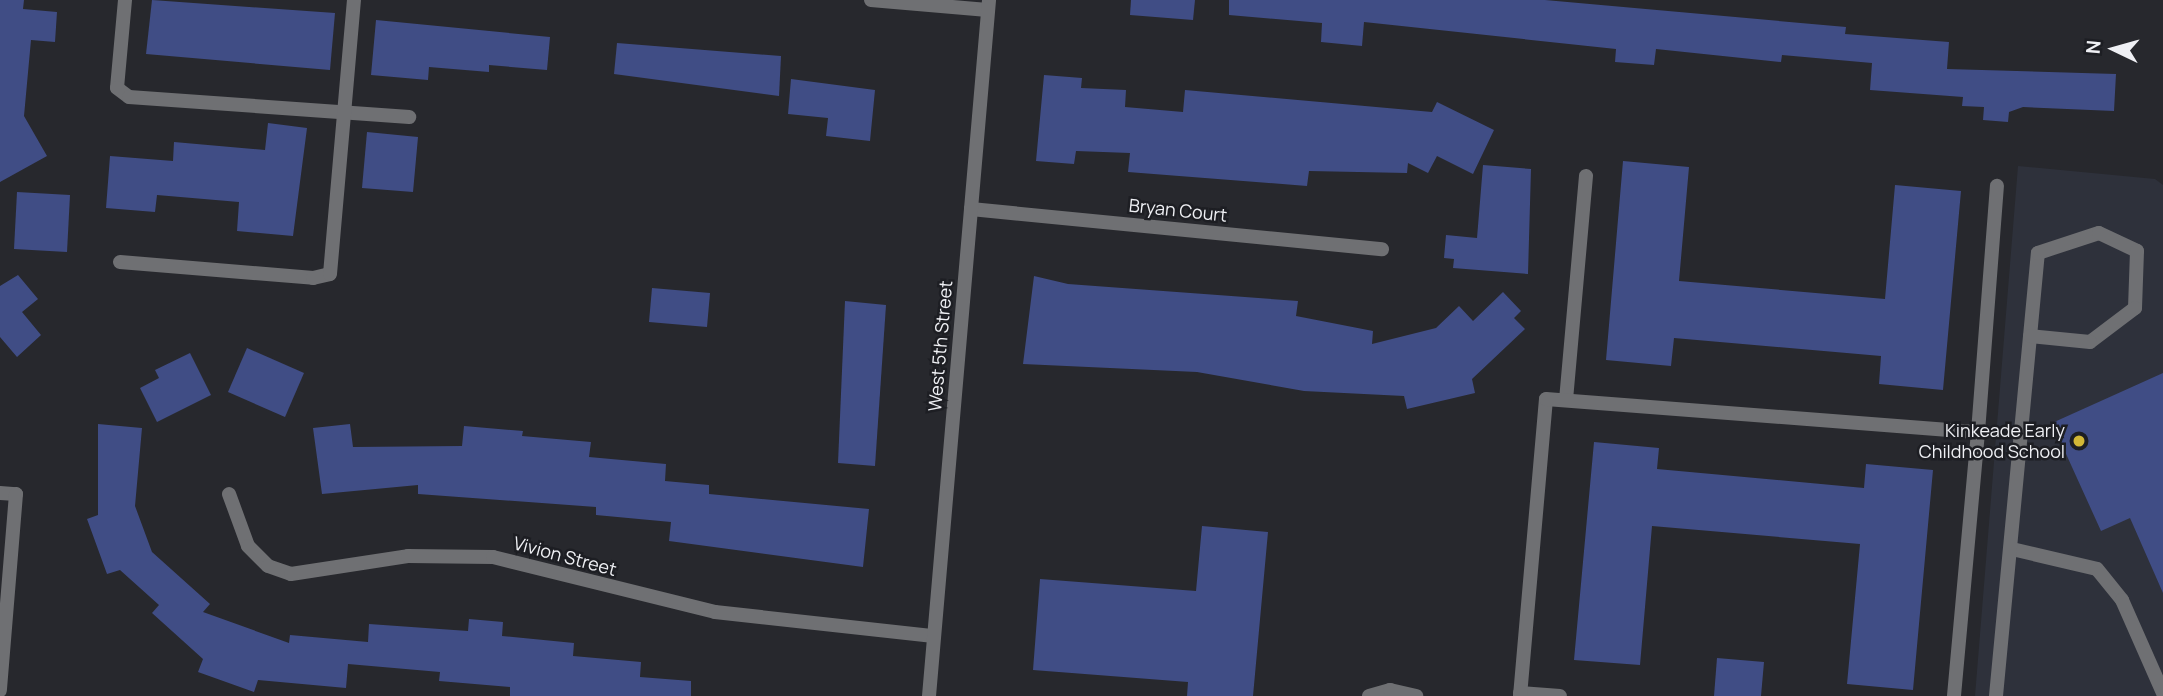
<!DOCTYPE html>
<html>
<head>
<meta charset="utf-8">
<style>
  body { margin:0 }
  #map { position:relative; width:2163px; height:696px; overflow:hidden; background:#27282d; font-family:Manrope,sans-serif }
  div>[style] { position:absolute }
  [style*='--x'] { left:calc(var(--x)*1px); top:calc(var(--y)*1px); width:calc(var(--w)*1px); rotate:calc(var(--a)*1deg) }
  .built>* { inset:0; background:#2e313b }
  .building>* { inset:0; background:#404d85 }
  .service>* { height:14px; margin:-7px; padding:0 7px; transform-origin:7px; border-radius:7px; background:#6f7073 }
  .minor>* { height:14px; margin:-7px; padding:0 7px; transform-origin:7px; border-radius:7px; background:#6f7073 }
  .tertiary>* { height:14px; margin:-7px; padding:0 7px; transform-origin:7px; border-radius:7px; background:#6f7073 }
  .dots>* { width:19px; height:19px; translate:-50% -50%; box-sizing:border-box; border:4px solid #1d1e23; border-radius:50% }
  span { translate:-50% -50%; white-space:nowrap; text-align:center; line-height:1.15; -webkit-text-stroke:5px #1d1e23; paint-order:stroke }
  .street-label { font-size:18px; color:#eff0f4 }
  .poi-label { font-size:18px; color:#eff0f4 }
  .right { translate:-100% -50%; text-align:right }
  .north { position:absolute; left:2079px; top:14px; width:70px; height:70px; -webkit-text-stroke:5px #1d1e23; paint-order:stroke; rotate:275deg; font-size:19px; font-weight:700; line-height:28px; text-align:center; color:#eff0f4 }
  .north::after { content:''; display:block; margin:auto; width:24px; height:32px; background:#eff0f4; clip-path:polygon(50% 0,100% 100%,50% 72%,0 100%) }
</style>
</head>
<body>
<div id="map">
  <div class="built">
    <div style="clip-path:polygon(2018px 166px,2155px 179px,2163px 185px,2163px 696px,1975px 696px)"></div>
  </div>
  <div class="building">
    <div style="clip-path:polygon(0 0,24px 0,23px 9px,57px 12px,55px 42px,31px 40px,24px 116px,47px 156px,0 182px)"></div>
    <div style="clip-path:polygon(152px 0,335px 13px,330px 70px,146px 54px)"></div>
    <div style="clip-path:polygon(1131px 0,1195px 0,1193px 20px,1130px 15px)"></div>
    <div style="clip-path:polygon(1229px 0,1545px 0,1846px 27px,1845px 34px,1949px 42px,1947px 69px,2116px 74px,2114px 111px,2023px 107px,2009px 112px,2008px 122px,1983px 120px,1984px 107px,1962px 106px,1963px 97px,1870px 90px,1872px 63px,1782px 55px,1781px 62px,1656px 49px,1654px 65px,1615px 62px,1616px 49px,1364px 22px,1362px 46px,1321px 42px,1322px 23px,1229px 15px)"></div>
    <div style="clip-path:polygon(376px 20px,550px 37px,547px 70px,489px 65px,489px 72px,429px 67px,428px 80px,371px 75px)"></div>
    <div style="clip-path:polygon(617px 43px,781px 56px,779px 96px,614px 74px)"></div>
    <div style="clip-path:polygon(1044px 75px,1082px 78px,1081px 88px,1126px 90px,1125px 107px,1183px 112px,1185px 90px,1432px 112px,1437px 102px,1494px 130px,1473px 174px,1437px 156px,1428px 173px,1408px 163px,1407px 173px,1309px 171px,1307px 186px,1128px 172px,1130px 153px,1076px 151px,1074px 164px,1036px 161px)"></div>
    <div style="clip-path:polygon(791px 79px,875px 90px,870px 141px,826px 136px,828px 118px,788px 114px)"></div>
    <div style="clip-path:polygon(268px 123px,307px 128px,293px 236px,237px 231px,239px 202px,157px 195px,155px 212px,106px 208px,110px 156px,173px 161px,174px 142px,265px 150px)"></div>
    <div style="clip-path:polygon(367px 132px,418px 137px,413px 192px,362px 188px)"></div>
    <div style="clip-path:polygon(1623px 161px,1689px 167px,1679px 281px,1885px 299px,1895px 185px,1961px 191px,1943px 390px,1879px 384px,1881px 356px,1674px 338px,1671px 366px,1606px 360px)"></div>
    <div style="clip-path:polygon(1483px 165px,1531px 169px,1528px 274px,1453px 268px,1454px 259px,1444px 258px,1446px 235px,1477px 238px)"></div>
    <div style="clip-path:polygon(17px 192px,70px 195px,67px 252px,14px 249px)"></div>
    <div style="clip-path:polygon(18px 275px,38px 299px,22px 312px,41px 335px,17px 357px,0 337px,0 286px)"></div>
    <div style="clip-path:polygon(1034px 276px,1068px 284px,1298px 301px,1296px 316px,1373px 331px,1372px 344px,1436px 328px,1459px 306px,1473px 321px,1503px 292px,1521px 311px,1514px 318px,1525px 329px,1472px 379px,1475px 393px,1407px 409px,1404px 396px,1304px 391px,1197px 372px,1023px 364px)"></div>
    <div style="clip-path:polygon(652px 288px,710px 293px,707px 327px,649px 322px)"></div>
    <div style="clip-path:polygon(845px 301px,886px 305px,875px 466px,838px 463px)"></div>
    <div style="clip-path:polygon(247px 348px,304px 373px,285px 417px,228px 392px)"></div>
    <div style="clip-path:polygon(190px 353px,211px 395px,157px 422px,140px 388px,159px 378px,155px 370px)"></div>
    <div style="clip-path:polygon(2163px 373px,2163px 593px,2130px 518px,2101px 531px,2052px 423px)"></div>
    <div style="clip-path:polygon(98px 424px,142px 428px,135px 506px,152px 552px,210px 604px,203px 612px,289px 643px,290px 635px,368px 642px,369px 624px,468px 631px,469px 619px,503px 622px,502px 636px,574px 643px,573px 656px,641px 662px,640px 677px,691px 681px,691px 696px,510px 696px,510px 687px,439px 681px,440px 672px,348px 664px,346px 688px,258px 680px,254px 692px,198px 672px,203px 659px,152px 613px,159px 605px,120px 570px,107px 574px,87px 519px,98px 515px)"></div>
    <div style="clip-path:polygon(350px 424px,353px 447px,462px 446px,464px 426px,523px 431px,522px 436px,591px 442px,589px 457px,666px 464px,665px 481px,709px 485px,709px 494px,869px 509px,863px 567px,669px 541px,671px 522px,596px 515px,596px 507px,418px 494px,418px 485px,322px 494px,313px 428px)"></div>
    <div style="clip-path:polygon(1594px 442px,1659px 448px,1657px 469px,1864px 488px,1866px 464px,1933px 470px,1913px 690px,1847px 684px,1860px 544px,1652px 526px,1640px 665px,1574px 660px)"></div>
    <div style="clip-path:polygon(1202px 526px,1268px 532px,1253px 696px,1187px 696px,1188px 682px,1033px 670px,1040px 579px,1196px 591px)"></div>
    <div style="clip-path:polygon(1717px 658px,1764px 662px,1761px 696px,1714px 696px)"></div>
  </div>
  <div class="service">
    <div style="--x:125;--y:0;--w:88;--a:95.2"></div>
    <div style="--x:117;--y:88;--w:15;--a:37"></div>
    <div style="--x:129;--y:97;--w:281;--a:4.1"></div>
    <div style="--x:120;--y:262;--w:194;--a:4.7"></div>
    <div style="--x:313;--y:278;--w:17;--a:-13"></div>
    <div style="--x:330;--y:274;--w:275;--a:-85"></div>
    <div style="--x:1566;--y:400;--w:225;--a:-84.9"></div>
    <div style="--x:1978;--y:432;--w:247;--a:-85.6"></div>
    <div style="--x:0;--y:493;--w:16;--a:4"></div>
    <div style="--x:16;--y:494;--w:197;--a:94.7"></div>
    <div style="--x:2012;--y:549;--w:87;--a:13.2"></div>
    <div style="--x:2097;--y:569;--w:40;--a:51"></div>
    <div style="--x:2122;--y:600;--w:102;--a:66.2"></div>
    <div style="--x:1520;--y:693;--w:40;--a:4.3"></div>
    <div style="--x:1369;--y:696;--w:22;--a:-16"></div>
    <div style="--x:1390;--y:690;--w:27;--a:13"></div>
    <div style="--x:1520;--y:696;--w:298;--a:-85"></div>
    <div style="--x:1546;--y:399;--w:433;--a:4.4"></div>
    <div style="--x:1978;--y:432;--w:265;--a:95.2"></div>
    <div style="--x:1996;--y:696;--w:445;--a:-84.6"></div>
    <div style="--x:2038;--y:253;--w:64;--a:-18.2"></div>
    <div style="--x:2099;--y:233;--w:42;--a:25.3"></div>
    <div style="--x:2137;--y:251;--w:57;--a:92"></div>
    <div style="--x:2135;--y:308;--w:56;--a:142.9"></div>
    <div style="--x:2090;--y:342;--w:60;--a:-174.3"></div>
  </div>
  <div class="minor">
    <div style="--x:871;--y:0;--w:117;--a:4.9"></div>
    <div style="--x:971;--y:209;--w:413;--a:5.6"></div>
    <div style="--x:229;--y:494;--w:55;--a:69.9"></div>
    <div style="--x:248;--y:546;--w:28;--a:45"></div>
    <div style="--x:268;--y:566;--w:24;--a:19"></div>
    <div style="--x:291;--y:574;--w:118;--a:-8.7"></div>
    <div style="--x:408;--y:556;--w:85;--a:0.7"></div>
    <div style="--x:493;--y:557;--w:229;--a:13.9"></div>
    <div style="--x:715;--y:612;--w:220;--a:6.3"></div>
  </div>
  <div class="tertiary">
    <div style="--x:929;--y:696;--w:699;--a:-85.07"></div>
  </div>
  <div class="dots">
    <div style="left:2079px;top:441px;background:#d2b736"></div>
  </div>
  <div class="street-label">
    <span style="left:1178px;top:210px;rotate:6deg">Bryan Court</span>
    <span style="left:940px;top:346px;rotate:-85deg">West 5th Street</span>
    <span style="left:565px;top:556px;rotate:15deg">Vivion Street</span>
  </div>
  <div class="poi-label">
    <span class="right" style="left:2065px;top:441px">Kinkeade Early<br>Childhood School</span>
  </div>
  <div class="north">N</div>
</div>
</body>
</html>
